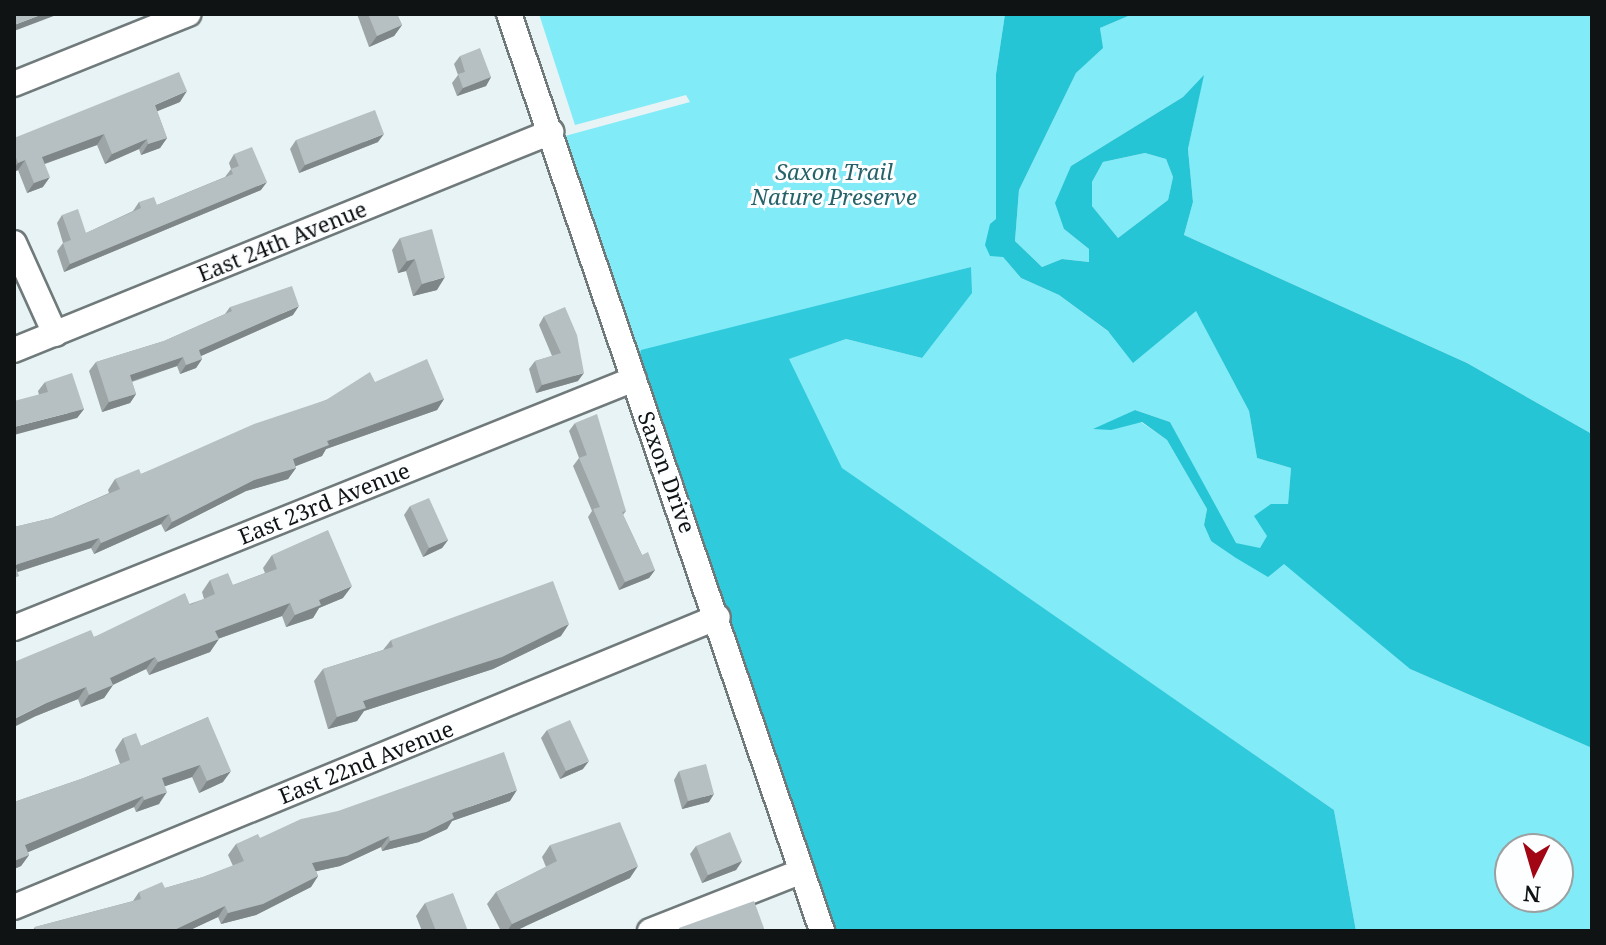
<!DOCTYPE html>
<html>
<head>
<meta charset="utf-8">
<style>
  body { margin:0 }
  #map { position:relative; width:1606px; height:945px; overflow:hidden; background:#e8f3f5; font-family:"Noto Serif",serif }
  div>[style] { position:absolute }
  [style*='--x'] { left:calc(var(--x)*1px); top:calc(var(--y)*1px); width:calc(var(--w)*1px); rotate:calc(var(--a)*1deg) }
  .green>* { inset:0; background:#82ebf8 }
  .forest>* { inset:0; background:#2fcadb }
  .water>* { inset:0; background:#25c5d5 }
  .roads { filter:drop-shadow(2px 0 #707a7b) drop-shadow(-2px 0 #707a7b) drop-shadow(0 2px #707a7b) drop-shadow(0 -2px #707a7b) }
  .minor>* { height:24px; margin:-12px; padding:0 12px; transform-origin:12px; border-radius:12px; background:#fff }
  .wall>* { inset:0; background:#9da5a7 }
  .shaded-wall>* { inset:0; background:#7f8688 }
  .building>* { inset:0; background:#b6c0c2 }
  span { translate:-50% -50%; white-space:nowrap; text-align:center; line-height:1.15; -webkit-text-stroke:6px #fcfeff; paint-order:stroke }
  .park-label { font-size:22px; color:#276269; font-style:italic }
  .street-label { font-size:22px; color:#0f1313 }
  .frame { position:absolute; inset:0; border:16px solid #0f1313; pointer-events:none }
  .north { position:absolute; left:1494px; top:833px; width:80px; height:80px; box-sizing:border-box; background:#fcfeff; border:2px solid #9da0a1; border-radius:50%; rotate:185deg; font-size:22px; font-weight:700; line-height:32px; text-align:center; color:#0f1313 }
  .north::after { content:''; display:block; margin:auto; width:28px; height:36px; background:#a20615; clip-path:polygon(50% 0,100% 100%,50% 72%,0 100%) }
</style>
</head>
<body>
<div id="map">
  <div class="green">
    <div style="clip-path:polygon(evenodd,539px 14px,1005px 14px,996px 74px,1003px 257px,1021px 278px,1059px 295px,1113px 335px,1196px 310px,1249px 411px,1257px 458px,1291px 468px,1288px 504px,1260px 549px,1235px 543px,1170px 422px,1135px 410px,1095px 429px,1141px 422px,1167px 440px,1207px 509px,1204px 525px,1211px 541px,1284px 563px,1410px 669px,1592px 748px,1592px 931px,1356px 931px,1334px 810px,842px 469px,788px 359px,846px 339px,922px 358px,971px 267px,639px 354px,565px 136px,690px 102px,686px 95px,575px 125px,539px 14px,1510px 849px,1558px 849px,1558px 897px,1510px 897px,1510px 849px)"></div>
    <div style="clip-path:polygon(1133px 14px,1592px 14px,1592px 434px,1467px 363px,1184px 235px,1193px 202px,1188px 149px,1203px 77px,1183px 97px,1071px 166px,1064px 229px,1089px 249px,1089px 262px,1062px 259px,1042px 267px,1015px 241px,1019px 190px,1076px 73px,1102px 48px,1100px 28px)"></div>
    <div style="clip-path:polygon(1145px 153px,1166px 159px,1173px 177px,1168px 200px,1118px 238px,1092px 206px,1092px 182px,1103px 162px)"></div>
  </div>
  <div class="forest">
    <div style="clip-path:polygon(971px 267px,972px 293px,922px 358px,846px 339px,789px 359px,842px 468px,1334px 810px,1356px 931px,822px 931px,634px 379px,641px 350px)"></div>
  </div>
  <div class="water">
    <div style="clip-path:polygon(evenodd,1005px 14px,1133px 14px,1100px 28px,1103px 48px,1076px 73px,1019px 190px,1015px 241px,1042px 267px,1062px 259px,1089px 262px,1089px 249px,1064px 229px,1055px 203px,1071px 166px,1183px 97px,1204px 75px,1188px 149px,1193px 202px,1184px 235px,1467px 363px,1592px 434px,1592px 748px,1410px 669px,1284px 564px,1268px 577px,1236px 558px,1211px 541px,1204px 525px,1207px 509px,1167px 440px,1142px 422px,1111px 430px,1093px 429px,1135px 410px,1170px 422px,1236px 543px,1260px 548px,1267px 536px,1254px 516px,1271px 504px,1288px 504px,1291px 468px,1257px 458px,1249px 411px,1196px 311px,1133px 363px,1108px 331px,1059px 295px,1021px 278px,1003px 257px,990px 256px,985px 245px,990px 224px,996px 219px,996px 74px,1005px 14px,1145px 153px,1166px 159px,1173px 177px,1168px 200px,1118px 238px,1092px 206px,1092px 182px,1103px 162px,1145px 153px)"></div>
  </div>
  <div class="roads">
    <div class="minor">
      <div style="--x:509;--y:14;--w:969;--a:71.15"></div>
      <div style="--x:14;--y:84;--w:188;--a:-21.9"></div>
      <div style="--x:14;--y:243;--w:100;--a:65.7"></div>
      <div style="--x:14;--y:350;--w:580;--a:-22.1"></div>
      <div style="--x:14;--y:628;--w:668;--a:-21.88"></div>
      <div style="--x:14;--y:907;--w:761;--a:-22.39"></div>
      <div style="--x:650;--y:931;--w:163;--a:-21.5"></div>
    </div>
  </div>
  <div class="wall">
    <div style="clip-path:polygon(357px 14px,397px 14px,402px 25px,394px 36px,369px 47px)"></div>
    <div style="clip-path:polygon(460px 56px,491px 77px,486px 86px,457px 96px,452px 83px,458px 75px,454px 64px)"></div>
    <div style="clip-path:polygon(180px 102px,157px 111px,167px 138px,160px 148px,141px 155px,139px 149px,105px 164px,97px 145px,45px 164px,43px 187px,27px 193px,18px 170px,14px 172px,14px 138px)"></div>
    <div style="clip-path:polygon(296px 140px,378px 142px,299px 173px,290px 149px)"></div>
    <div style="clip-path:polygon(234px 154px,261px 190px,64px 272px,57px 251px,63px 243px,57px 223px,62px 215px,86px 233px,133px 211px,139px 202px,157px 205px,225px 177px,231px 169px,229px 163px)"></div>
    <div style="clip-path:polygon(400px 238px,437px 290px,413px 296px,406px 271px,398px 273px,392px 250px)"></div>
    <div style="clip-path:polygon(230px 307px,293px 315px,201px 356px,202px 359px,196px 368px,180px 374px,177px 366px,132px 382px,136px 394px,130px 403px,102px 412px,89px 371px,96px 362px,164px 341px,225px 314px)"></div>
    <div style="clip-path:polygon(544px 316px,578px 381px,536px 393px,529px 369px,535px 361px,552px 356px,539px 325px)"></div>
    <div style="clip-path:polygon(45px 382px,84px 409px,77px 418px,39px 395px,38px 391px)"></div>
    <div style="clip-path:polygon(375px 382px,444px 399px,437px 410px,326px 449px,322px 456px,295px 466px,296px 468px,288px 479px,246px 491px,165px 532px,161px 524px,94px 554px,91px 548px,18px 572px,14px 527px,52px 518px,109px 493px,108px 490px,115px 479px,141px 474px,326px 400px)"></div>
    <div style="clip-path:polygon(575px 423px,626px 511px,623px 515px,642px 555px,655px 570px,649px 578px,619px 590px,588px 517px,592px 511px,573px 466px,579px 458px,569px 431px)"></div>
    <div style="clip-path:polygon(410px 506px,448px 540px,442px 548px,423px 557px,404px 515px)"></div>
    <div style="clip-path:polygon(272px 555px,343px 598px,319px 608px,313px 618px,286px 627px,282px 616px,218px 639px,210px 652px,149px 675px,146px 669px,113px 685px,104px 698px,81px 707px,78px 699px,36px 716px,94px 637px,204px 599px,202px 592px,210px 580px,233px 585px,265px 573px,263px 568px)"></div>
    <div style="clip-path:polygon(561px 636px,493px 669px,364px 711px,357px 721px,328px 729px,314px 681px,323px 669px,383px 650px,391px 640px)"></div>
    <div style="clip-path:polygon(208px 717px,223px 782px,199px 793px,192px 777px,165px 786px,159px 804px,136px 812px,134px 807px,28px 852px,29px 855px,21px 866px,14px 869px,14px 802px,81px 779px,120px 764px,115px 750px,123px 738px,141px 746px)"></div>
    <div style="clip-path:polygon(547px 730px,583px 769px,560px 779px,541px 738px)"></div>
    <div style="clip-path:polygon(679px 771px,709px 802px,682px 809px,674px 780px)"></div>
    <div style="clip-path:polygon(510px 801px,452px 821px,447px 829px,419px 842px,382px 851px,381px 847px,340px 866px,316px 871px,318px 876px,311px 887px,256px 915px,221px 924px,218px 917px,188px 931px,32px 931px,35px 927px,133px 901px,139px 892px,165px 888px,203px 877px,233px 866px,228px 855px,236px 844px,260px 838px)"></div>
    <div style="clip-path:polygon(550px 845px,630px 878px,515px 931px,501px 931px,487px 904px,496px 892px,546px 867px,542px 857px)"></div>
    <div style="clip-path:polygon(696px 846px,742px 861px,736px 870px,702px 883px,690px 854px)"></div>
    <div style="clip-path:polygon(425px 903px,468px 931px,422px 931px,416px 916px)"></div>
  </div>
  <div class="shaded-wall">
    <div style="clip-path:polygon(43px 14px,59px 14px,14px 31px,14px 25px)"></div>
    <div style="clip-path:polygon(402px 25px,394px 36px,369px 47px,377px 36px)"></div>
    <div style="clip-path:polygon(491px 77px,486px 86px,457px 96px,463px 88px)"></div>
    <div style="clip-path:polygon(187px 91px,180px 102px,148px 115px,155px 105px)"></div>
    <div style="clip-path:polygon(104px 134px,97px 145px,35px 167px,42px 157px)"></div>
    <div style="clip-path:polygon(384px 134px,378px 142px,299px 173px,305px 165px)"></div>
    <div style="clip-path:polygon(167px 138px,160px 148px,141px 155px,148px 144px)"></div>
    <div style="clip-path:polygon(147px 139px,139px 149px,105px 164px,112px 154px)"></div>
    <div style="clip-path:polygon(25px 160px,18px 170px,14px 172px,14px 168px,18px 163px)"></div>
    <div style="clip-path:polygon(50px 177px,43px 187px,27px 193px,34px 183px)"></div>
    <div style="clip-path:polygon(267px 182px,261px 190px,64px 272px,70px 264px)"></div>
    <div style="clip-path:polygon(415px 259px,406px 271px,398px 273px,407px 261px)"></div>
    <div style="clip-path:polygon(445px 277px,437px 290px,413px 296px,422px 284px)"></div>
    <div style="clip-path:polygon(299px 306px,293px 315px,192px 360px,199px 350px)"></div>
    <div style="clip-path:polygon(183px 357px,177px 366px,123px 384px,130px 375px)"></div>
    <div style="clip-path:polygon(202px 359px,196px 368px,180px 374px,186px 365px)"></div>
    <div style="clip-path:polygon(584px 373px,578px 381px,536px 393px,542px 385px)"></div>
    <div style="clip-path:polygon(136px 394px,130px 403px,102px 412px,109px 402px)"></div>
    <div style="clip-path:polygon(444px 399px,437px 410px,326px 449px,322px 456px,286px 470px,293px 459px,327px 441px)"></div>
    <div style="clip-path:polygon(84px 409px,77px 418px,14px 435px,14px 427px)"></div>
    <div style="clip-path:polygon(296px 468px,288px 479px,246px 491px,165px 532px,172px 522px,254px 480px)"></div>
    <div style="clip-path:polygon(169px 514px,161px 524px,94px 554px,101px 543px)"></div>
    <div style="clip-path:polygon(99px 538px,91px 548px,14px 573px,15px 565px)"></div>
    <div style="clip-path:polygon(448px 540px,442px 548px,423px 557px,429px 548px)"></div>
    <div style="clip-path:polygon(655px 570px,649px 578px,619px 590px,625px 582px)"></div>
    <div style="clip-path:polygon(352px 586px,343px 598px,319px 608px,313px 618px,286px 627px,295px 615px,319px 600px)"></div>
    <div style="clip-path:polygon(290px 603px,282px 616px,206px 643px,215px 631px)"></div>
    <div style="clip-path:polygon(569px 624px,561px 636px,493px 669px,364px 711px,357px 721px,328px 729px,337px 717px,363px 701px)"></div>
    <div style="clip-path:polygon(219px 639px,210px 652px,149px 675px,158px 662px)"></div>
    <div style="clip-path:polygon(155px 657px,146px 669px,106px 688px,113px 685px,104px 698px,81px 707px,89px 695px,110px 678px)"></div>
    <div style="clip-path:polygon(86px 687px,78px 699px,36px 716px,14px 727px,14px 719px,44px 704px)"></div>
    <div style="clip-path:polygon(589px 761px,583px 769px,560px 779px,566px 771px)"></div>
    <div style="clip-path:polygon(200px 765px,192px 777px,154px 790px,162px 778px)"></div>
    <div style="clip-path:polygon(231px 771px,223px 782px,199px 793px,207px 781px)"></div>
    <div style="clip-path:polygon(517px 790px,510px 801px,452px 821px,447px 829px,419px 842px,382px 851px,390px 841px,452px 813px)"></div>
    <div style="clip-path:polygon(167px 792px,159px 804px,136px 812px,144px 800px)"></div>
    <div style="clip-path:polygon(714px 794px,709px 802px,682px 809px,688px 801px)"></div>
    <div style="clip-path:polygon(143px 796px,134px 807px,17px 857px,25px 845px)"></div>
    <div style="clip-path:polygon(389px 836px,381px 847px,340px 866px,304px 874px,312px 863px)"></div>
    <div style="clip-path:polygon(29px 855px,21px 866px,14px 869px,14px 861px)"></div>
    <div style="clip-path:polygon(742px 861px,736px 870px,702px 883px,708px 875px)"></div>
    <div style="clip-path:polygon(638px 866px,630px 878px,515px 931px,507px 931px,512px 924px)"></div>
    <div style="clip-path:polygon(318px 876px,311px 887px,256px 915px,221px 924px,228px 913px)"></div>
    <div style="clip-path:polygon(225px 906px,218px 917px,188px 931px,172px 931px)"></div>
  </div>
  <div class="building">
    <div style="clip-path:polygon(14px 14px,43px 14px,14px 25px)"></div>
    <div style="clip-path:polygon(368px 14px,397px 14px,402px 25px,377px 36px)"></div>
    <div style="clip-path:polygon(480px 48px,491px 77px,463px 88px,458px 74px,465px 72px,460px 56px)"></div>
    <div style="clip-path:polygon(179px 72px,187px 91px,155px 105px,167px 138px,148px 144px,147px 139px,112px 154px,104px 134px,42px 157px,50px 177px,34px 183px,25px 160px,18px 163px,14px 152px,14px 138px)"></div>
    <div style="clip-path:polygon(375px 110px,384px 134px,305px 165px,296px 140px)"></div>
    <div style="clip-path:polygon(252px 147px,267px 182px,70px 264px,63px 243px,71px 240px,62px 215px,78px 209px,86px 233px,141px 208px,139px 202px,154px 197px,157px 205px,233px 174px,231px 169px,239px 166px,234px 154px)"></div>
    <div style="clip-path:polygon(432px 229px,445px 277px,422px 284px,415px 259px,407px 261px,400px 238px)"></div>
    <div style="clip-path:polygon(292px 286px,299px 306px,199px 350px,202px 359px,186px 365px,183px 357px,130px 375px,136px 394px,109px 402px,96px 362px,164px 341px,232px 311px,230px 307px)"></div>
    <div style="clip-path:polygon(565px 307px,577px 335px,584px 373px,542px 385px,535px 361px,561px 353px,544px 316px)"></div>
    <div style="clip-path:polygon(427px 359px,444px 399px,327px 441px,329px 445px,293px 459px,296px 468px,254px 480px,172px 522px,169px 514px,101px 543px,99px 538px,15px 565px,19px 576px,14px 578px,14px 527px,52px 518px,120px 489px,115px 479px,139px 469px,141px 474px,254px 424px,326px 400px,370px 372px,375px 382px)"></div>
    <div style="clip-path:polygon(72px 373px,84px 409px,14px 427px,14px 401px,48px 392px,45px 382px)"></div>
    <div style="clip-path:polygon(597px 414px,626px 511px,622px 512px,642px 555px,648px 552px,655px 570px,625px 582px,593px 509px,600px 507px,579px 458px,587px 455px,575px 423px)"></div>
    <div style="clip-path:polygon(429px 498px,448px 540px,429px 548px,410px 506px)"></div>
    <div style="clip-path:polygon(328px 530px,352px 586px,319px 600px,321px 605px,295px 615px,290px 603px,215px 631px,219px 639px,158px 662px,155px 657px,110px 678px,113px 685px,89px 695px,86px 687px,44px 704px,14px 719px,14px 662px,91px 630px,94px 637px,185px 593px,190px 605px,215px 594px,210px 580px,228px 573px,233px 585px,277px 569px,272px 555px)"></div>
    <div style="clip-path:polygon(553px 581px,569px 624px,502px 657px,363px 701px,366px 708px,337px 717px,323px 669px,393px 647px,391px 640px)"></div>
    <div style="clip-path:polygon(208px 717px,231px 771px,207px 781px,200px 765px,162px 778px,167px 792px,144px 800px,143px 796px,25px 845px,29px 855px,14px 861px,14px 802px,81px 779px,130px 760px,123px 738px,136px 733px,141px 746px)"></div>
    <div style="clip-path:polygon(570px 720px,589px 761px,566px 771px,547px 730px)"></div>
    <div style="clip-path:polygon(504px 752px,517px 790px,452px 813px,454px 818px,426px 832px,390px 841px,389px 836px,347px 856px,312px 863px,318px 876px,263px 904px,228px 913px,225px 906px,172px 931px,36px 931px,35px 927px,141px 899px,139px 892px,162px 882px,165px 888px,203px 877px,244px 861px,236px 844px,258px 834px,260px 838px,301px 819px,338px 811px)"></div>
    <div style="clip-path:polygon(706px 764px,714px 794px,688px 801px,679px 771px)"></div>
    <div style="clip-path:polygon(620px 822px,638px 866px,512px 924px,496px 892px,557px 861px,550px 845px)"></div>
    <div style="clip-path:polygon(730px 832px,742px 861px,708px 875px,696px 846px)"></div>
    <div style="clip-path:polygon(453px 893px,468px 931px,436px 931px,425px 903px)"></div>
    <div style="clip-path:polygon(754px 901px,765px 931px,680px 931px,679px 928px)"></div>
  </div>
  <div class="park-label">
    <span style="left:834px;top:184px">Saxon Trail<br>Nature Preserve</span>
  </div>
  <div class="street-label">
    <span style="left:282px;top:241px;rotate:-22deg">East 24th Avenue</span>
    <span style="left:667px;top:472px;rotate:70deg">Saxon Drive</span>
    <span style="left:324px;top:503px;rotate:-22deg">East 23rd Avenue</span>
    <span style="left:366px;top:762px;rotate:-22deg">East 22nd Avenue</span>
  </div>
  <div class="frame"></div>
  <div class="north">N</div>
</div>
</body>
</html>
